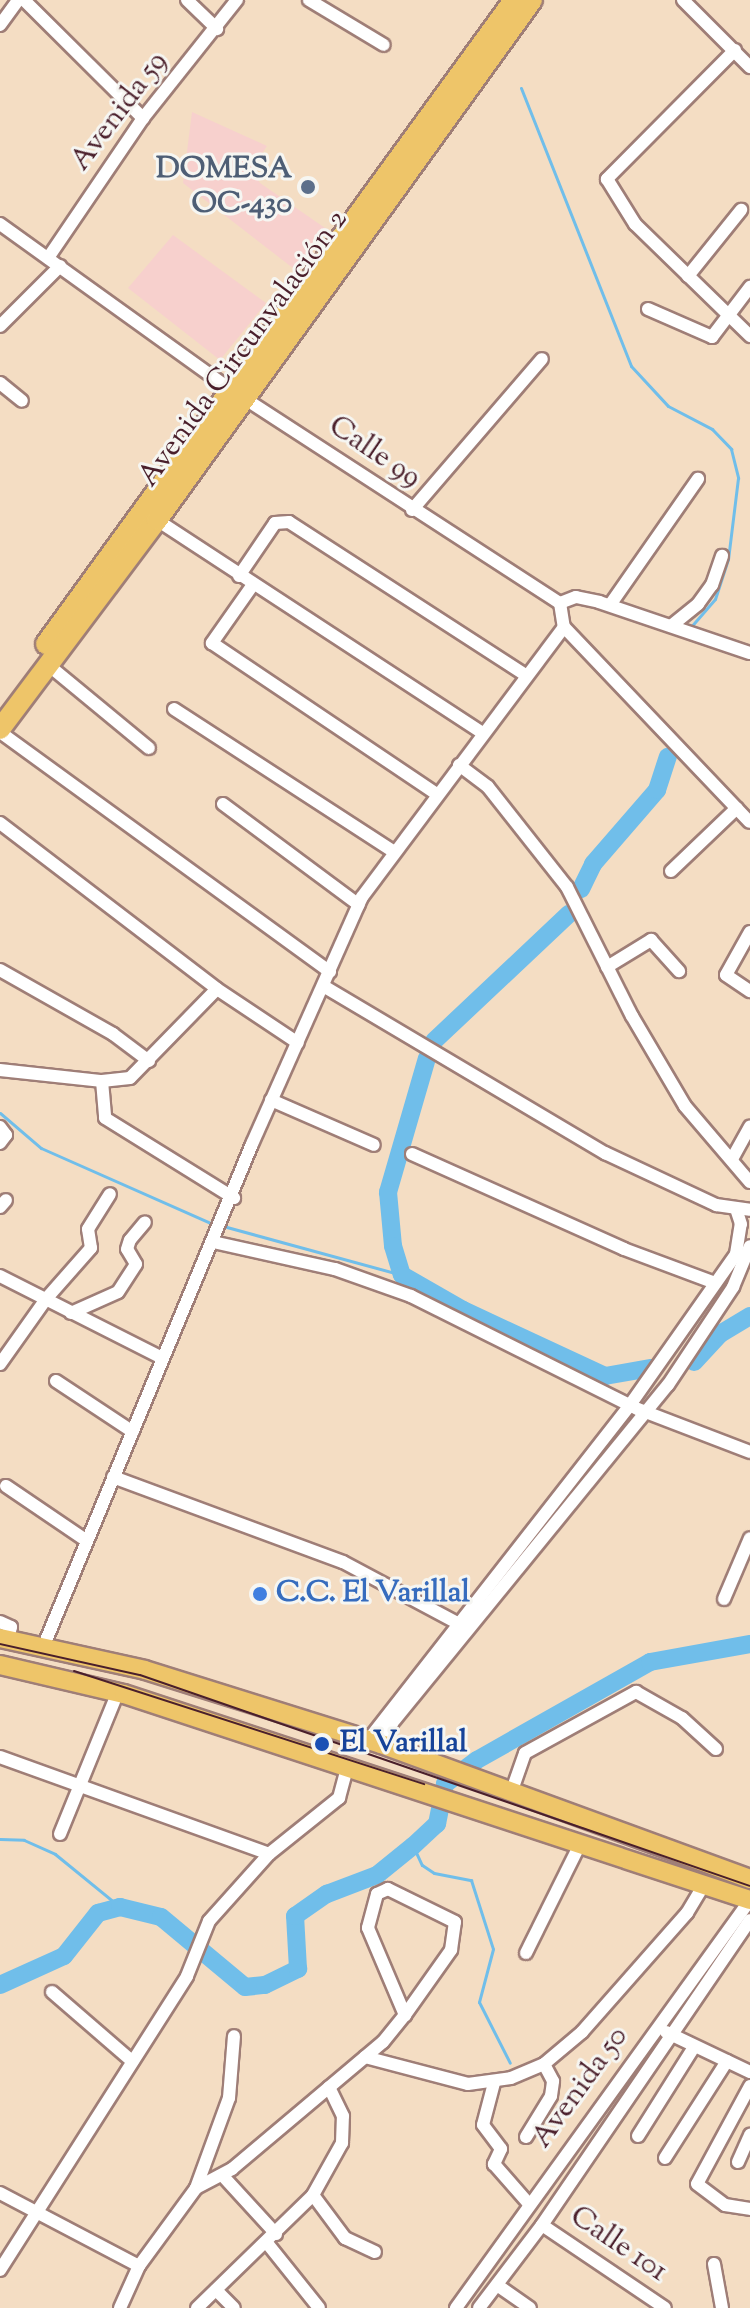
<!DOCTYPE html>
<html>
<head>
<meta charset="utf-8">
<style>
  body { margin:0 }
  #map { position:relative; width:750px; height:2308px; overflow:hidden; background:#f4ddc3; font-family:"Sorts Mill Goudy",serif }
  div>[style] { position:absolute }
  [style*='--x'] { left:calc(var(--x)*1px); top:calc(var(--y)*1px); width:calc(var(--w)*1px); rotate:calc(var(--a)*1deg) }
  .built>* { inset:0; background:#f7d0cd }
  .stream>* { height:3px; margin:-1.5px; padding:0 1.5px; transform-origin:1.5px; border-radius:1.5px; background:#70beea }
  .river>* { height:18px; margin:-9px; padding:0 9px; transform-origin:9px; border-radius:9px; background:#70beea }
  .roads { filter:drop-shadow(2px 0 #9f7e77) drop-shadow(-2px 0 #9f7e77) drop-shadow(0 2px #9f7e77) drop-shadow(0 -2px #9f7e77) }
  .minor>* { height:12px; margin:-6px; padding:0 6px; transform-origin:6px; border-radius:6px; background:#fff }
  .primary>* { height:18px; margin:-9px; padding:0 9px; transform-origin:9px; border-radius:9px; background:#eec569 }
  .trunk>* { height:20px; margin:-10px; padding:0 10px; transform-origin:10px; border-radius:10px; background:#eec569 }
  .tram>* { height:2px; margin:-1px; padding:0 1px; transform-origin:1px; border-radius:1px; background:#4a1f2b }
  .dots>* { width:22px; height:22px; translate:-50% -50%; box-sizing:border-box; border:4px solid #f6f6f2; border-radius:50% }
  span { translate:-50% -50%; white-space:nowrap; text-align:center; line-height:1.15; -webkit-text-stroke:6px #f6f6f2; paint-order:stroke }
  .street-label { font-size:30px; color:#4a1f2b }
  .service-label { font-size:30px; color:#4e5e75; font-weight:700 }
  .right { translate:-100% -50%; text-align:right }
  .shop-label { font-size:30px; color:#366cbe; font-weight:700 }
  .left { translate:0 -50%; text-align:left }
  .transit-label { font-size:30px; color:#164399; font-weight:700 }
</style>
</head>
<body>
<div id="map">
  <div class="built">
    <div style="clip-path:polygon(192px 112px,267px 146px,251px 170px,260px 183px,328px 230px,298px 272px,183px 183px)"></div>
    <div style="clip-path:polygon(173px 235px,266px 303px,220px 360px,128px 288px)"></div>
  </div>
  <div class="stream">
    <div style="--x:521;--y:88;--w:299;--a:68.4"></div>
    <div style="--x:631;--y:366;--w:54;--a:47.2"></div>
    <div style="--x:668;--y:406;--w:50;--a:27.6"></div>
    <div style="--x:712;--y:429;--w:28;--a:46"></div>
    <div style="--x:731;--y:449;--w:30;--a:76"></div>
    <div style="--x:738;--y:478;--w:82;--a:97"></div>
    <div style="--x:728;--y:559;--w:42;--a:108"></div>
    <div style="--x:715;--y:599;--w:35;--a:131"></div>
    <div style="--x:0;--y:1113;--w:54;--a:40.5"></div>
    <div style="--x:41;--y:1148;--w:190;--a:23.9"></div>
    <div style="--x:223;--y:1226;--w:186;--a:15.3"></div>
    <div style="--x:0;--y:1839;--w:24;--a:2"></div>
    <div style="--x:24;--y:1840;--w:34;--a:24"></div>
    <div style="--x:55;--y:1854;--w:84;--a:39.2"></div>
    <div style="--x:413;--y:1846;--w:21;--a:65"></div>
    <div style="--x:422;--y:1865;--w:14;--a:34"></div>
    <div style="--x:434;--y:1873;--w:38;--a:11"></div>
    <div style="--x:471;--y:1880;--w:72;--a:72.3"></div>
    <div style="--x:493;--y:1949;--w:55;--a:104.8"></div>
    <div style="--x:479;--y:2002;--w:68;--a:63.1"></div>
  </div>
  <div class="river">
    <div style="--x:581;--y:889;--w:28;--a:-64"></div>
    <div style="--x:593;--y:864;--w:98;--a:-49.1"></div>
    <div style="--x:657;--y:790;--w:35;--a:-72"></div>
    <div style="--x:434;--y:1041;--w:185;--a:-43.3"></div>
    <div style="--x:427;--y:1058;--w:140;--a:106.2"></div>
    <div style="--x:388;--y:1192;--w:54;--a:84.7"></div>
    <div style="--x:393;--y:1246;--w:30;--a:73"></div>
    <div style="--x:402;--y:1275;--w:70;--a:29.8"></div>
    <div style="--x:463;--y:1310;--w:157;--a:24.9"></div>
    <div style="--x:605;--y:1376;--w:47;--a:-9.9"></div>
    <div style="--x:694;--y:1362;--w:38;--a:-47"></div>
    <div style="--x:720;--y:1334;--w:35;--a:-31"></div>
    <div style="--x:0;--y:1985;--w:70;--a:-24.4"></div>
    <div style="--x:64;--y:1956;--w:55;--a:-51.7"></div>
    <div style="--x:98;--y:1913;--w:23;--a:-15"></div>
    <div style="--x:120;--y:1907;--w:42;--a:13.7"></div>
    <div style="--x:161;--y:1917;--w:109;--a:39.8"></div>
    <div style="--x:245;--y:1987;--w:20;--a:-6"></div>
    <div style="--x:265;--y:1985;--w:37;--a:-26"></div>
    <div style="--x:298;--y:1969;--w:53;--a:-93.2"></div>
    <div style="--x:295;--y:1916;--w:39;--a:-35"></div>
    <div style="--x:327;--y:1894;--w:53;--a:-20.8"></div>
    <div style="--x:377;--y:1875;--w:46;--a:-38.9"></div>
    <div style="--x:413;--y:1846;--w:33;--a:-43"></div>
    <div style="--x:437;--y:1824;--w:41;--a:-78.7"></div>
    <div style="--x:445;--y:1784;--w:40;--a:-37"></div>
    <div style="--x:477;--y:1760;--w:199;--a:-29.5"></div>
    <div style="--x:650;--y:1662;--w:102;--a:-10.2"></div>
  </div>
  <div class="roads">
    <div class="minor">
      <div style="--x:24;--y:0;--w:168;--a:44.8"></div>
      <div style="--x:187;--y:0;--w:42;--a:44"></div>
      <div style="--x:309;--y:0;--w:87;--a:31"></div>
      <div style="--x:683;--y:0;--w:95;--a:45"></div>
      <div style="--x:0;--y:25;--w:31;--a:-54"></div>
      <div style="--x:735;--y:50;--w:182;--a:134.8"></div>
      <div style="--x:607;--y:179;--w:53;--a:58.1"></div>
      <div style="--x:635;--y:224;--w:161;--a:44.2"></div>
      <div style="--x:0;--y:224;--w:283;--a:35.7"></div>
      <div style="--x:230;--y:389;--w:393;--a:33"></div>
      <div style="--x:48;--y:258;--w:169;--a:-55.8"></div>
      <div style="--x:143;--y:118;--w:151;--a:-51.5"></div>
      <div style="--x:688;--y:276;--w:85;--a:-51.2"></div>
      <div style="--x:648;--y:309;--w:70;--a:23.6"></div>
      <div style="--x:712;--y:337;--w:63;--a:-52.8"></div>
      <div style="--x:0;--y:326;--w:85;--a:-45"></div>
      <div style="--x:0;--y:383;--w:28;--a:39"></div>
      <div style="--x:412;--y:510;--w:199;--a:-49.3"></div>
      <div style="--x:157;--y:520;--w:389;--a:33.2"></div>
      <div style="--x:239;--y:576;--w:64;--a:-55.8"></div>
      <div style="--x:275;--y:523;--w:14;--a:-4"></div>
      <div style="--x:289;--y:522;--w:283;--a:32.9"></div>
      <div style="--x:252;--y:586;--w:70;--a:125.1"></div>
      <div style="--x:212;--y:643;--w:271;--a:33.9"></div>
      <div style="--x:560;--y:603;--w:24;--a:81"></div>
      <div style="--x:564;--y:627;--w:269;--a:46.4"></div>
      <div style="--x:560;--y:603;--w:17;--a:-21"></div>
      <div style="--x:576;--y:597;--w:24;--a:12"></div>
      <div style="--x:599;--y:602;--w:159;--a:18.7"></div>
      <div style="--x:610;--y:605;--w:154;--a:-55.1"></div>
      <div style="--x:671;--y:626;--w:35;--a:-39"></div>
      <div style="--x:698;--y:604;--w:24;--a:-54"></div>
      <div style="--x:712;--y:585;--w:31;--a:-71"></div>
      <div style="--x:47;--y:664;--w:132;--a:39.5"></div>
      <div style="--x:174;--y:709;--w:261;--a:33"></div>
      <div style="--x:0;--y:732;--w:408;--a:36"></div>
      <div style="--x:459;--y:765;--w:36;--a:37"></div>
      <div style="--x:488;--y:787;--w:127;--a:51.7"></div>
      <div style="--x:567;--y:887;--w:144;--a:63.3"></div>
      <div style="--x:632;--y:1016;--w:104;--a:59.5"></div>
      <div style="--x:685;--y:1106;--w:100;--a:49.5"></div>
      <div style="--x:223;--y:804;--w:169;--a:36.6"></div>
      <div style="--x:0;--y:823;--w:273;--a:37.4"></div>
      <div style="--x:217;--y:989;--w:97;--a:33.7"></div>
      <div style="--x:671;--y:871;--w:91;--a:-43.7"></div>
      <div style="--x:750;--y:932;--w:49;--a:119.2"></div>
      <div style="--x:726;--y:975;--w:29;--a:34"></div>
      <div style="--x:607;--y:967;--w:52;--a:-31.5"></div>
      <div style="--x:651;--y:940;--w:42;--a:47.9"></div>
      <div style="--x:0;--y:970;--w:130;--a:29.5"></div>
      <div style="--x:113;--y:1034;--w:45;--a:36.9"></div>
      <div style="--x:325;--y:987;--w:326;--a:30.7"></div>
      <div style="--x:605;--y:1153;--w:123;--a:25.1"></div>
      <div style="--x:716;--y:1205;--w:34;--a:8"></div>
      <div style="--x:0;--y:1070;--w:103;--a:6.2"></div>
      <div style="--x:102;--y:1081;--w:28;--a:-6"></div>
      <div style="--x:130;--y:1078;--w:124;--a:-45.7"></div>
      <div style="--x:102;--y:1081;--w:37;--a:85"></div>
      <div style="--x:105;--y:1118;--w:152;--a:31.8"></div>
      <div style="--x:271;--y:1100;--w:112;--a:23.6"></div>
      <div style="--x:0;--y:1127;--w:10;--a:53"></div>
      <div style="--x:6;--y:1135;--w:10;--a:127"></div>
      <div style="--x:412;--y:1154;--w:232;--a:24.1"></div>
      <div style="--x:624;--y:1249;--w:97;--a:20.5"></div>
      <div style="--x:732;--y:1159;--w:37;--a:-61"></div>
      <div style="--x:0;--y:1207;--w:9;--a:-49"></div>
      <div style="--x:213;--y:1242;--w:125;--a:12.5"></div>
      <div style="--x:335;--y:1269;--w:81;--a:19.6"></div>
      <div style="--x:411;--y:1296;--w:254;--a:26.5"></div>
      <div style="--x:638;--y:1409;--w:120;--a:21"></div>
      <div style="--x:0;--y:1276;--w:182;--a:26.8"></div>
      <div style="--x:71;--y:1313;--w:51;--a:-24.1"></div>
      <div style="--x:118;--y:1292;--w:33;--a:-57"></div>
      <div style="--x:136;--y:1264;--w:17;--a:-121"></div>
      <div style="--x:127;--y:1249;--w:9;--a:-72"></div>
      <div style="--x:130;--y:1240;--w:23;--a:-50"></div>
      <div style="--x:0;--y:1364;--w:80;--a:-54.7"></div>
      <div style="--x:46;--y:1299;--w:68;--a:-48.6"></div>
      <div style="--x:91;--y:1248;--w:19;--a:-99"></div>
      <div style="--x:88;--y:1229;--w:41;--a:-57.8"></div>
      <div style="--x:56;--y:1381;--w:92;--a:33.5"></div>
      <div style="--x:113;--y:1477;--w:245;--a:20.3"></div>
      <div style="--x:343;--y:1562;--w:136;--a:28.1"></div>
      <div style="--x:6;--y:1486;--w:98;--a:34.2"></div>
      <div style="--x:724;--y:1599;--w:66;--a:-66.9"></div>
      <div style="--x:0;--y:1622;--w:12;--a:24"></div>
      <div style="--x:11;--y:1627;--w:12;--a:104"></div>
      <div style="--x:44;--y:1645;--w:542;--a:-67.45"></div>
      <div style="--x:252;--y:1144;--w:270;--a:-66"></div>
      <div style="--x:362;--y:897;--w:337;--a:-53.2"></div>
      <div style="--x:366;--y:1743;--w:429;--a:-52"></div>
      <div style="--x:630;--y:1405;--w:184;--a:-54.9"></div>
      <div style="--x:736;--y:1254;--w:30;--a:-81"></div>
      <div style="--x:741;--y:1224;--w:13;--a:-108"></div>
      <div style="--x:381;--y:1744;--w:24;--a:-62"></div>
      <div style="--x:392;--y:1723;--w:436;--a:-50.8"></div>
      <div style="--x:668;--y:1385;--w:118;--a:-56.4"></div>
      <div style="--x:733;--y:1287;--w:44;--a:-67.5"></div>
      <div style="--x:0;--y:1757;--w:286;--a:19.8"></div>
      <div style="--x:511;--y:1793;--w:42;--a:-70.7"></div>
      <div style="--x:525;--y:1753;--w:127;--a:-28.8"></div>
      <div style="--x:636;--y:1692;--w:53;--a:29.5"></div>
      <div style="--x:682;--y:1718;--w:46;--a:42.4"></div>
      <div style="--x:60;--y:1834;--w:153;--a:-67.8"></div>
      <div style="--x:526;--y:1953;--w:122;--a:-63.6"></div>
      <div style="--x:52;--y:1992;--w:106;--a:40.8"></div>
      <div style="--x:666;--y:2032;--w:93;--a:25.5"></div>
      <div style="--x:365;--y:2057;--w:106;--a:14.7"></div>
      <div style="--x:468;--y:2084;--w:43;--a:-7.9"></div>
      <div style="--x:511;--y:2078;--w:36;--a:-23"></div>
      <div style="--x:544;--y:2064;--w:50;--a:-40.1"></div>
      <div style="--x:582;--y:2032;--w:159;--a:-48.6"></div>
      <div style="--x:687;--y:1913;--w:33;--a:-59"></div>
      <div style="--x:494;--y:2083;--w:43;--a:104.7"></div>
      <div style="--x:483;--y:2125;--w:30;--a:53"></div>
      <div style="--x:501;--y:2149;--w:17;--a:115"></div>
      <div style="--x:494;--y:2164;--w:53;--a:48.8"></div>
      <div style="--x:750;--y:2086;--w:111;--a:118.4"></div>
      <div style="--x:697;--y:2184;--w:35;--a:37"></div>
      <div style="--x:725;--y:2205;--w:25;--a:9"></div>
      <div style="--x:638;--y:2136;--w:105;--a:-57.8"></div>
      <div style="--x:526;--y:2137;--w:48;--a:-58.6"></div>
      <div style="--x:551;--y:2096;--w:15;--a:-82"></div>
      <div style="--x:553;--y:2081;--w:19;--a:-118"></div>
      <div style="--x:665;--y:2158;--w:115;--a:-57.4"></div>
      <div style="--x:738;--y:2162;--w:30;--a:-66"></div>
      <div style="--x:222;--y:2175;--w:80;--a:47.5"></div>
      <div style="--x:196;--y:2188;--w:96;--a:-69.9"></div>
      <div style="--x:229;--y:2098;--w:62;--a:-85.4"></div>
      <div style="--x:0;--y:2193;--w:157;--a:27.7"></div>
      <div style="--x:313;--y:2195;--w:54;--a:53.3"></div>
      <div style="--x:345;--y:2238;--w:33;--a:25"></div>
      <div style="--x:542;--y:2225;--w:148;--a:34"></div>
      <div style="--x:267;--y:2243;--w:83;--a:51.3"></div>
      <div style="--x:714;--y:2264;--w:45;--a:79.7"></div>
      <div style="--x:0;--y:2270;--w:348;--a:-57.5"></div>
      <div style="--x:187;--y:1976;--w:59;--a:-68.2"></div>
      <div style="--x:209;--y:1921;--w:90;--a:-48.2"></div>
      <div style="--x:269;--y:1854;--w:90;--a:-38.7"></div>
      <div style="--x:339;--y:1798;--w:34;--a:-75"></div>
      <div style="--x:497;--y:2285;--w:40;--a:34.9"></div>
      <div style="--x:216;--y:2290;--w:25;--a:45"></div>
      <div style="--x:120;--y:2308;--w:46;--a:-65.7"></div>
      <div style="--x:139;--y:2266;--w:97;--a:-53.8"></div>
      <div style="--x:196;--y:2188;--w:41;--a:-27.8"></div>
      <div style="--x:232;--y:2169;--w:197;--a:-40.1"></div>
      <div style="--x:383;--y:2042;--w:35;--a:-51"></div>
      <div style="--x:405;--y:2015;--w:80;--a:-54.7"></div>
      <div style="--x:451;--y:1950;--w:28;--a:-82"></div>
      <div style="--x:455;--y:1922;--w:75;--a:-153.8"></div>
      <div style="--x:388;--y:1889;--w:12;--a:156"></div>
      <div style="--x:377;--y:1894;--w:35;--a:105"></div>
      <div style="--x:368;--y:1928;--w:95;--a:67"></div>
      <div style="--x:197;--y:2308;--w:162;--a:-44.2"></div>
      <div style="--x:313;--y:2195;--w:60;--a:-60.9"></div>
      <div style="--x:342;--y:2143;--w:27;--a:-88"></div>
      <div style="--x:343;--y:2116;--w:32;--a:-116"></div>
      <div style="--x:456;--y:2308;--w:503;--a:-54.22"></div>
      <div style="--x:479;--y:2308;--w:104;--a:-52.8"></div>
      <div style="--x:542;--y:2225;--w:369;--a:-55.7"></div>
    </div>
    <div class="primary">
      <div style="--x:0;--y:1638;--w:148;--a:12.4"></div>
      <div style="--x:145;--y:1670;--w:247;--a:17.4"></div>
      <div style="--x:381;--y:1744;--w:393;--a:20.1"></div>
      <div style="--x:0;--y:1665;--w:127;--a:13.2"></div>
      <div style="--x:124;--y:1694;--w:659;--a:18.22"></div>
    </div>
    <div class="trunk">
      <div style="--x:46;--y:644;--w:796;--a:-53.99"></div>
      <div style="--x:0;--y:729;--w:261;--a:-53.1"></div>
      <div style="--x:157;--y:520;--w:641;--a:-54.2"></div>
    </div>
  </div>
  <div class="tram">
    <div style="--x:0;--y:1644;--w:143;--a:12.5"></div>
    <div style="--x:140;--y:1675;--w:645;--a:19.08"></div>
    <div style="--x:74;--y:1671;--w:368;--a:17.9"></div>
  </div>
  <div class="dots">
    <div style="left:308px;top:187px;background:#5c6f8a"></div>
    <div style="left:260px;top:1594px;background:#3f7fe0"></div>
    <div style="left:322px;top:1744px;background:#1a4fb4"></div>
  </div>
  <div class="street-label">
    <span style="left:120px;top:112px;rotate:-53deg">Avenida 59</span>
    <span style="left:244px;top:349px;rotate:-54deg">Avenida Circunvalación 2</span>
    <span style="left:374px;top:453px;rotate:34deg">Calle 99</span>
    <span style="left:581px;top:2088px;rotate:-54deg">Avenida 50</span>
    <span style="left:618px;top:2245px;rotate:34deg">Calle 101</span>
  </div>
  <div class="service-label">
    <span class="right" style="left:292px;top:187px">DOMESA<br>OC-430</span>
  </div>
  <div class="shop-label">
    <span class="left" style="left:276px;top:1594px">C.C. El Varillal</span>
  </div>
  <div class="transit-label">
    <span class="left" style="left:340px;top:1744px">El Varillal</span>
  </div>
</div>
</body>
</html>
